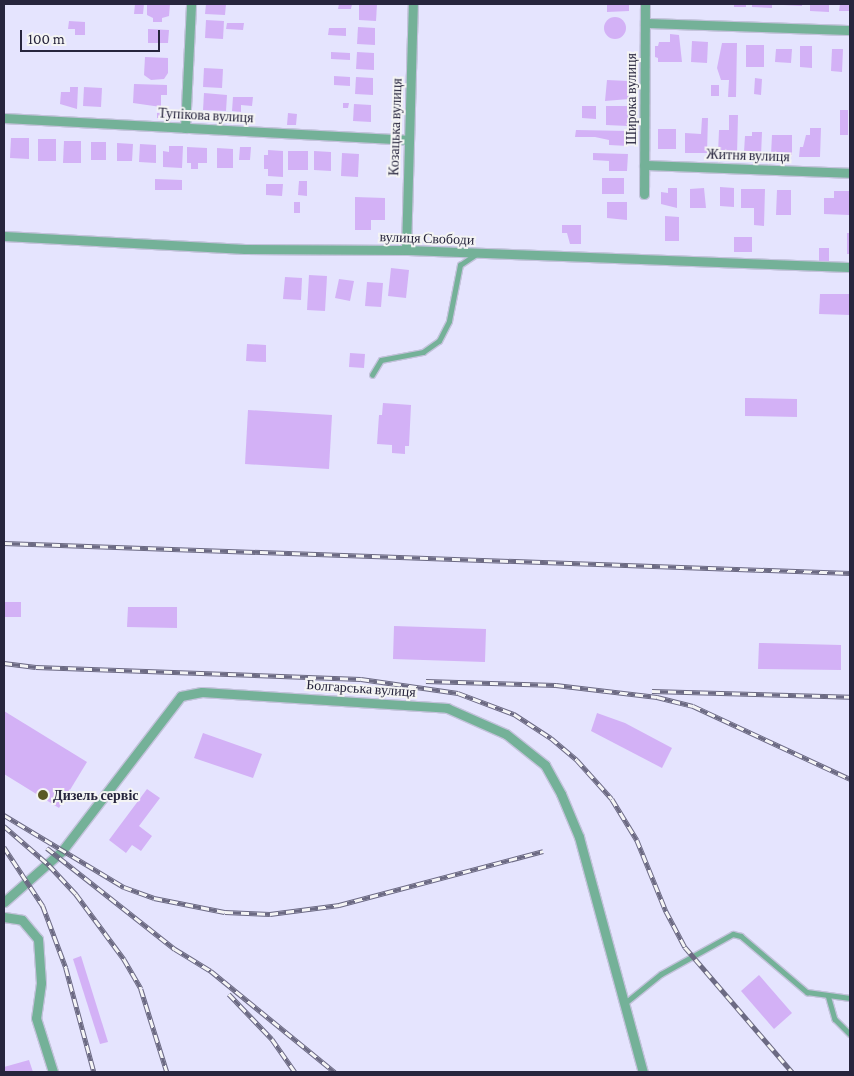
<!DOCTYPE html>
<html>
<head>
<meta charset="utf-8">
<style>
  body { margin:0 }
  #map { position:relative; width:854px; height:1076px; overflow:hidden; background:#e5e4fe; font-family:"Crimson Pro",serif }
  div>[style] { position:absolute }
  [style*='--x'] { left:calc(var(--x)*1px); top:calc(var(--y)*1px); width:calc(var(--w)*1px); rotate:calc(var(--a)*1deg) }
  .building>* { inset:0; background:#d3b1f6 }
  .round { border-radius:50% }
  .roads { filter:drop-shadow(1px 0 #c3c2db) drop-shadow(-1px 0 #c3c2db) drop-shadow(0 1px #c3c2db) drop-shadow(0 -1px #c3c2db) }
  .lane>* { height:4.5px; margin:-2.25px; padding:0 2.25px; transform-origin:2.25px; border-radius:2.25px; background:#74b198 }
  .street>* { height:9px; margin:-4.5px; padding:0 4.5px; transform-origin:4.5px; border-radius:4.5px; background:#74b198 }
  .rail>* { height:4.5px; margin-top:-2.25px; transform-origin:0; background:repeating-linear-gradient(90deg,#f4f4f4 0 8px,#6c6a83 0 16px); box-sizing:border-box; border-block:1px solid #6c6a83 }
  .dots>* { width:14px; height:14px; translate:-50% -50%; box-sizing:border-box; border:2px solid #f4f4f4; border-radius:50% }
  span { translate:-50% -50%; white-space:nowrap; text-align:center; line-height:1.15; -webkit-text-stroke:4px #f4f4f4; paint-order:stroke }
  .street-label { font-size:14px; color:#27253d }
  .poi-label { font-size:14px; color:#27253d; font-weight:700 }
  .left { translate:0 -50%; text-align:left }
  .frame { position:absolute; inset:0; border:5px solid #27253d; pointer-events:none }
  .scale { position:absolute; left:20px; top:30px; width:140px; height:22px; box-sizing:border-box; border:2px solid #27253d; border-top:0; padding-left:6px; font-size:15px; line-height:18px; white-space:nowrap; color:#27253d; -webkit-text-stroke:4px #f4f4f4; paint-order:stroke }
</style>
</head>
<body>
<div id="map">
  <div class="building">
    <div style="clip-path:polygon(135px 4px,144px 4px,143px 14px,134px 14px)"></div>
    <div style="clip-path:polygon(147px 4px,170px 4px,169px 16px,162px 18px,162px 22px,153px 22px,153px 18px,147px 15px)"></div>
    <div style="clip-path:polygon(206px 4px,226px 4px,225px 15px,205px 14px)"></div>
    <div style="clip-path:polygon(339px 4px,352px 4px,351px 9px,338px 9px)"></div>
    <div style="clip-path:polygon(359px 4px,377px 4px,376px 21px,359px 20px)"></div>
    <div style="clip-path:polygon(607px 4px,629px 4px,629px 11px,607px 12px)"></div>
    <div style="clip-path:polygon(734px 4px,746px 4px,746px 7px,734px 7px)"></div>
    <div style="clip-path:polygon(752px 4px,772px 4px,772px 8px,752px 7px)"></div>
    <div style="clip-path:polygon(783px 4px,802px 4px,802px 6px,783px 5px)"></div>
    <div style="clip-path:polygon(810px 4px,829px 4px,829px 12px,810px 11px)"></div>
    <div style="clip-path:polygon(840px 4px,850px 4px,850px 11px,839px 11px)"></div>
    <div class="round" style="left:604px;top:17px;width:22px;height:22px"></div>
    <div style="clip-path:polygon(206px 20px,224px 21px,223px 39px,205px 38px)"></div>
    <div style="clip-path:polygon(69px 21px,85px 22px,85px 35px,75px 35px,75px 29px,68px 29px)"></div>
    <div style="clip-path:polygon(227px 23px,244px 23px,243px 30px,226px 29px)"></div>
    <div style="clip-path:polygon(358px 27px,375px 28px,375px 45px,357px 44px)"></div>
    <div style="clip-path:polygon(329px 28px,346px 28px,346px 36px,328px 35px)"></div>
    <div style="clip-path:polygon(148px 29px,169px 30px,168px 43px,148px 43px)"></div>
    <div style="clip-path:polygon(670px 34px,679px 35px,682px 62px,658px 62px,658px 58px,655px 57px,655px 46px,658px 46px,659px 42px,670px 42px)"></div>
    <div style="clip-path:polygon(692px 41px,708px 42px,707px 63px,691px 62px)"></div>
    <div style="clip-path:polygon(722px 43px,737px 43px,736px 97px,728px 97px,729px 80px,721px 80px,717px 68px)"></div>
    <div style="clip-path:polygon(746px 45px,764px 45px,764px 67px,746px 67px)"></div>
    <div style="clip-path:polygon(800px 46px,812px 46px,812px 68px,800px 67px)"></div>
    <div style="clip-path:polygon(776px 49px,792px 49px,791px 63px,775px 62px)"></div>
    <div style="clip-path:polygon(832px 49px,843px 49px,842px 72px,831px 71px)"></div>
    <div style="clip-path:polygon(331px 52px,350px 53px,350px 60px,331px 59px)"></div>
    <div style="clip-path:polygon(357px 52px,374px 53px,374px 70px,356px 69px)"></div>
    <div style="clip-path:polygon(145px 57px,168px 58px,168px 73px,164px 79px,151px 80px,144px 75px)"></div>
    <div style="clip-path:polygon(204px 68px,223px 69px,222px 88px,203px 87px)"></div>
    <div style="clip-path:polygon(334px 76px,350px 77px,350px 86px,334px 85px)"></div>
    <div style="clip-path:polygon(356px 77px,373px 78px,373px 95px,355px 94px)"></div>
    <div style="clip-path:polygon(755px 78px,762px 79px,761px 95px,754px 94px)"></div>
    <div style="clip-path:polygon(607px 80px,629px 81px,629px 99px,605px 101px)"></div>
    <div style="clip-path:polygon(134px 84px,167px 85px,167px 95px,161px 95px,161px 107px,133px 103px)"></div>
    <div style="clip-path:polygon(711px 85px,719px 85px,719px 96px,711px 96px)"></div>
    <div style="clip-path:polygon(70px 87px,78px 87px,77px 109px,60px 104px,61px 92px,70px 92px)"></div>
    <div style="clip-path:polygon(84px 87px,102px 88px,101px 107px,83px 106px)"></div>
    <div style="clip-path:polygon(204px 93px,227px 95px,226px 111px,203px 110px)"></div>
    <div style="clip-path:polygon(233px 97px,253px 97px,252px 106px,241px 105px,241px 112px,232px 111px)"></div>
    <div style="clip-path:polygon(343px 103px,349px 103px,348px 108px,343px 108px)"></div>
    <div style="clip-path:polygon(354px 104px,371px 105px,371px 122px,353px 121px)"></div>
    <div style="clip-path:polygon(582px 106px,596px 106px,596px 119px,582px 118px)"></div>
    <div style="clip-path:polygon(606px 106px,628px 106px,628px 126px,606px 125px)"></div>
    <div style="clip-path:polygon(840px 110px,848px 110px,848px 135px,840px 135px)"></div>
    <div style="clip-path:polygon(157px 113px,177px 114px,177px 119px,157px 118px)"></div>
    <div style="clip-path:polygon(288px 113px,297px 114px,296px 125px,287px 125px)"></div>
    <div style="clip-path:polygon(729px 115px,738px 115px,737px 155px,718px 154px,719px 130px,729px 130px)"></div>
    <div style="clip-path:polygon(702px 118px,708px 118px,707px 153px,685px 153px,685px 133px,701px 134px)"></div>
    <div style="clip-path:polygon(810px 128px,821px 128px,820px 157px,799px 157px,800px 147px,803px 147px,806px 135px,810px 135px)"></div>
    <div style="clip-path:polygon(658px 129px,676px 129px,676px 149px,658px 149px)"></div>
    <div style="clip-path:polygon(576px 130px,629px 131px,628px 146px,609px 145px,609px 140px,595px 137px,575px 137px)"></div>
    <div style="clip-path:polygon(752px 132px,762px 132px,761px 156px,744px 152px,745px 136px,752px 136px)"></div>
    <div style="clip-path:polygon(772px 135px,792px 135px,792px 155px,771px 155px)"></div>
    <div style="clip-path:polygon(11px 138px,29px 138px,29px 159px,10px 158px)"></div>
    <div style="clip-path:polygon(38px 139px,56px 139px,56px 161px,38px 161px)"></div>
    <div style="clip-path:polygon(64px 141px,81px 141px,81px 163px,63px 163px)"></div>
    <div style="clip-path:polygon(91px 142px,106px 142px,106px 160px,91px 160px)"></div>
    <div style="clip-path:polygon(117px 143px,133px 144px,132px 161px,117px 161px)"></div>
    <div style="clip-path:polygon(140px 144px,156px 145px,156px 163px,139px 162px)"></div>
    <div style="clip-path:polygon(169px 146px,183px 146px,182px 168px,163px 167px,163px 151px,169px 152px)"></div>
    <div style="clip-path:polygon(187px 147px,207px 148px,207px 163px,198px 163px,198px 169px,191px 169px,191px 163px,187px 163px)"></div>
    <div style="clip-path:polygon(240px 147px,251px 147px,250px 160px,239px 160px)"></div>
    <div style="clip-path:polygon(217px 148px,233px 149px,233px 168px,217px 168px)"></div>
    <div style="clip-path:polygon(268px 150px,283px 151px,283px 177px,268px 176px,268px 169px,264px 169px,264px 155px,268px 155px)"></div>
    <div style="clip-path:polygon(288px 151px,308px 151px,308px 170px,288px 170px)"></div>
    <div style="clip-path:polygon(314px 151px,331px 152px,331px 171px,314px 170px)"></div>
    <div style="clip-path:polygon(342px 153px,359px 154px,358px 177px,341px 176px)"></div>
    <div style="clip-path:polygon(593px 153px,628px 154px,627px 171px,609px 171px,609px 161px,593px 160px)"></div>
    <div style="clip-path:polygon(602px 178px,624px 178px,624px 194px,602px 194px)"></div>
    <div style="clip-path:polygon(155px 179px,182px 180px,182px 190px,155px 190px)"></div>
    <div style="clip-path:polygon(299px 181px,307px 181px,307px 196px,298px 195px)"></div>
    <div style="clip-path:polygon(266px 184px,283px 184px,282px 196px,266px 195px)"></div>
    <div style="clip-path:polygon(720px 187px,734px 188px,734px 207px,720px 206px)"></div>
    <div style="clip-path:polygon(668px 188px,677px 188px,677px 208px,661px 204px,661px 192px,668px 193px)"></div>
    <div style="clip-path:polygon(704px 188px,706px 208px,690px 208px,690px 189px)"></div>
    <div style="clip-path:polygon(741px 189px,765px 189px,764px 226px,754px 225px,754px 208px,741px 208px)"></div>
    <div style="clip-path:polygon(777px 190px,791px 190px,791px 215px,776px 215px)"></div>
    <div style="clip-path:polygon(834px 191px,849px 191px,849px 215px,824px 214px,824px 198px,834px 198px)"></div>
    <div style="clip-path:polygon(355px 197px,385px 198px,385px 220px,371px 220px,371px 230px,355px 230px)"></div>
    <div style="clip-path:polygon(294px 202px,300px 202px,300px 213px,294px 213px)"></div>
    <div style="clip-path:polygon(607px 202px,627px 202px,627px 220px,607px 218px)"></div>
    <div style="clip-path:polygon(665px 216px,679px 217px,679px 241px,665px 241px)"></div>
    <div style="clip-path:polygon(562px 225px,581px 225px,581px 244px,570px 244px,567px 233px,562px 233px)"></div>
    <div style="clip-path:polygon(847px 233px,850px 233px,850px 254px,847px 254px)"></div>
    <div style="clip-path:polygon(734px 237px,752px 237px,752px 252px,734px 252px)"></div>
    <div style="clip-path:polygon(819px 248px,829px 248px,829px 261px,819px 261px)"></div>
    <div style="clip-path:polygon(391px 268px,409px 270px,406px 298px,388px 296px)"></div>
    <div style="clip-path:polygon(309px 275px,327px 276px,325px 311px,307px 310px)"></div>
    <div style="clip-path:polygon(285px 277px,302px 278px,301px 300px,283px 299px)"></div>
    <div style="clip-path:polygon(339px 279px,354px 281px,350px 301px,335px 298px)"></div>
    <div style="clip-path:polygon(367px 282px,383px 283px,381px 307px,365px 306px)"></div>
    <div style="clip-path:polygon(820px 294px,850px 294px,850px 315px,819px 314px)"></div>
    <div style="clip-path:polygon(247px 344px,266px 345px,266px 362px,246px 361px)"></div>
    <div style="clip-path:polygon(350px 353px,365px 354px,364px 368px,349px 367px)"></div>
    <div style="clip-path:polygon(745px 398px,797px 399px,797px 417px,745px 416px)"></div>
    <div style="clip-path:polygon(383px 403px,411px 405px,409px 446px,405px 446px,405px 454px,392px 453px,392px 445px,377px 444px,379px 415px,382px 415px)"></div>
    <div style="clip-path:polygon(248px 410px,332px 415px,329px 469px,245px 464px)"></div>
    <div style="clip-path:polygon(4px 602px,21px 602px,21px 617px,4px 617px)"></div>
    <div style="clip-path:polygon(128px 607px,177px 607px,177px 628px,127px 627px)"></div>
    <div style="clip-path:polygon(394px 626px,486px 629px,485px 662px,393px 659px)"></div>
    <div style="clip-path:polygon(759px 643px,841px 645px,841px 670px,758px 669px)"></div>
    <div style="clip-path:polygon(4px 711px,87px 762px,59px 808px,4px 774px)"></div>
    <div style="clip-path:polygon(597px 713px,625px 723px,672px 748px,662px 768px,591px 731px)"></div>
    <div style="clip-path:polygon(203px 733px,262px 754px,253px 778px,194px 758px)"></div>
    <div style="clip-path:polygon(147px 789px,160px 798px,139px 826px,152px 836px,141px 851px,132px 845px,126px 853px,109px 840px)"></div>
    <div style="clip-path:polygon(81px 956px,108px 1042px,100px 1044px,73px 959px)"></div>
    <div style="clip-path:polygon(759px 975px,792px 1013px,774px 1029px,741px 991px)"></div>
    <div style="clip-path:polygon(29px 1060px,33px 1072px,4px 1072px,4px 1067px)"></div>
  </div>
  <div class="roads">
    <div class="lane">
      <div style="--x:372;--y:375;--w:17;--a:-59"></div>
      <div style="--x:381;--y:360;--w:43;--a:-10.8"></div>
      <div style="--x:423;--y:352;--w:19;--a:-35"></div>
      <div style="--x:439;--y:341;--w:22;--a:-63"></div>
      <div style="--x:449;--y:321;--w:57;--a:-78.9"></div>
      <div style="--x:460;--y:265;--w:18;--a:-34"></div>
      <div style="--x:828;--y:995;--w:25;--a:74"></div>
      <div style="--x:835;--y:1019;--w:21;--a:45"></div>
      <div style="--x:625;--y:1003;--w:46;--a:-38.9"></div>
      <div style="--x:661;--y:974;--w:82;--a:-29.1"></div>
      <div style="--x:733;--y:934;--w:8;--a:14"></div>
      <div style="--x:741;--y:936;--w:87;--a:40.3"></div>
      <div style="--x:807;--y:992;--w:43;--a:7.9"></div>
    </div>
    <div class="street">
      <div style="--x:645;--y:23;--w:205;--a:2"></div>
      <div style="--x:4;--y:118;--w:404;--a:3.1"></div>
      <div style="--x:185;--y:128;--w:124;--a:-87.2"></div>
      <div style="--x:644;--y:165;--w:206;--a:2.2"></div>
      <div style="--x:644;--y:194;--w:190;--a:-89.7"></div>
      <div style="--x:4;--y:236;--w:241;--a:3.1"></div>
      <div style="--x:245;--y:249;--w:161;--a:0.4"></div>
      <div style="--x:406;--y:250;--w:444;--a:2.2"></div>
      <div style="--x:406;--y:250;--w:246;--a:-88.4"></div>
      <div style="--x:4;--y:902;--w:77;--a:-41.3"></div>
      <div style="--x:62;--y:851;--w:195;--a:-52.5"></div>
      <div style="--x:181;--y:696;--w:21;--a:-11"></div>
      <div style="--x:202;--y:692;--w:246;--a:3.7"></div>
      <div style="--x:447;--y:708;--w:64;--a:23.8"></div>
      <div style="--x:506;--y:734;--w:50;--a:38.5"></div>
      <div style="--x:545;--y:765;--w:33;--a:61"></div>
      <div style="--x:561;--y:794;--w:47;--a:67.3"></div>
      <div style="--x:579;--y:837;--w:244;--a:74.8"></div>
      <div style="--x:4;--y:917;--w:18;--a:9"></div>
      <div style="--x:22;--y:920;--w:25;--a:50"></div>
      <div style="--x:38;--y:939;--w:44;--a:86.1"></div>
      <div style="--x:41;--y:983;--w:35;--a:98"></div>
      <div style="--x:36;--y:1018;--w:57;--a:72.5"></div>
    </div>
  </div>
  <div class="rail">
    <div style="--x:4;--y:543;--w:847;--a:2.03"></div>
    <div style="--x:4;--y:663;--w:32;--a:7"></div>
    <div style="--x:36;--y:667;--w:325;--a:2.1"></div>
    <div style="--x:361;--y:679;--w:98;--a:8.2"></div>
    <div style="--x:458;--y:693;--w:60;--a:20.6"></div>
    <div style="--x:514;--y:714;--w:44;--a:33"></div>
    <div style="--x:551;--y:738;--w:34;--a:40"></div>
    <div style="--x:577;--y:760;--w:52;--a:48.1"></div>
    <div style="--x:612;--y:799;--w:48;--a:58.6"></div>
    <div style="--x:637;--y:840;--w:77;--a:67.8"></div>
    <div style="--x:666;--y:911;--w:41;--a:62.2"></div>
    <div style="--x:685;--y:947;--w:165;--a:49.4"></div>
    <div style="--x:426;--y:681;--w:130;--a:1.8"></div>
    <div style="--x:556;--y:685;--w:102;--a:6.8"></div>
    <div style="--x:657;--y:697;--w:37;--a:14"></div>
    <div style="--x:693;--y:706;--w:173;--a:24.9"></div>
    <div style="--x:652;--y:691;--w:198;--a:1.7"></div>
    <div style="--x:4;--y:815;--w:140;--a:31"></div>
    <div style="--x:124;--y:887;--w:32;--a:20"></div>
    <div style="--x:154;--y:898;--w:72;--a:11.2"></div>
    <div style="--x:225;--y:912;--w:45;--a:2.5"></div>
    <div style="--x:270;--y:914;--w:70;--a:-7.4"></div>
    <div style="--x:339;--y:905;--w:211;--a:-14.8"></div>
    <div style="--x:4;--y:826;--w:60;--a:40.9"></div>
    <div style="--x:49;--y:865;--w:40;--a:47"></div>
    <div style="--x:76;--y:894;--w:81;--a:53.6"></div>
    <div style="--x:124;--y:959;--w:34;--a:60"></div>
    <div style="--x:141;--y:989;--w:87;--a:72.6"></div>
    <div style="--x:4;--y:847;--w:71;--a:56.5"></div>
    <div style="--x:43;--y:906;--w:66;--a:69.6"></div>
    <div style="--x:66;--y:968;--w:108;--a:74.9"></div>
    <div style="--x:47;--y:848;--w:163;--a:38.3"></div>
    <div style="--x:175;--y:949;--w:42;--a:31.4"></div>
    <div style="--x:211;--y:971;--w:160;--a:39.2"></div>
    <div style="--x:229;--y:994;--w:62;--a:46.3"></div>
    <div style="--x:272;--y:1039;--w:40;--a:55.1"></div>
  </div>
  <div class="dots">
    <div style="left:43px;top:795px;background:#5b5925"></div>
  </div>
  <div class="street-label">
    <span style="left:631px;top:99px;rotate:-90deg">Широка вулиця</span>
    <span style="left:206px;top:115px;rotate:3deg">Тупікова вулиця</span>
    <span style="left:395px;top:127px;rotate:-88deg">Козацька вулиця</span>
    <span style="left:748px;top:155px;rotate:2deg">Житня вулиця</span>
    <span style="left:427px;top:238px;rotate:2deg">вулиця Свободи</span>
    <span style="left:361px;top:688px;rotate:4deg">Болгарська вулиця</span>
  </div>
  <div class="poi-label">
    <span class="left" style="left:53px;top:795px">Дизель сервіс</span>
  </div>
  <div class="frame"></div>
  <div class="scale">100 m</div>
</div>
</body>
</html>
